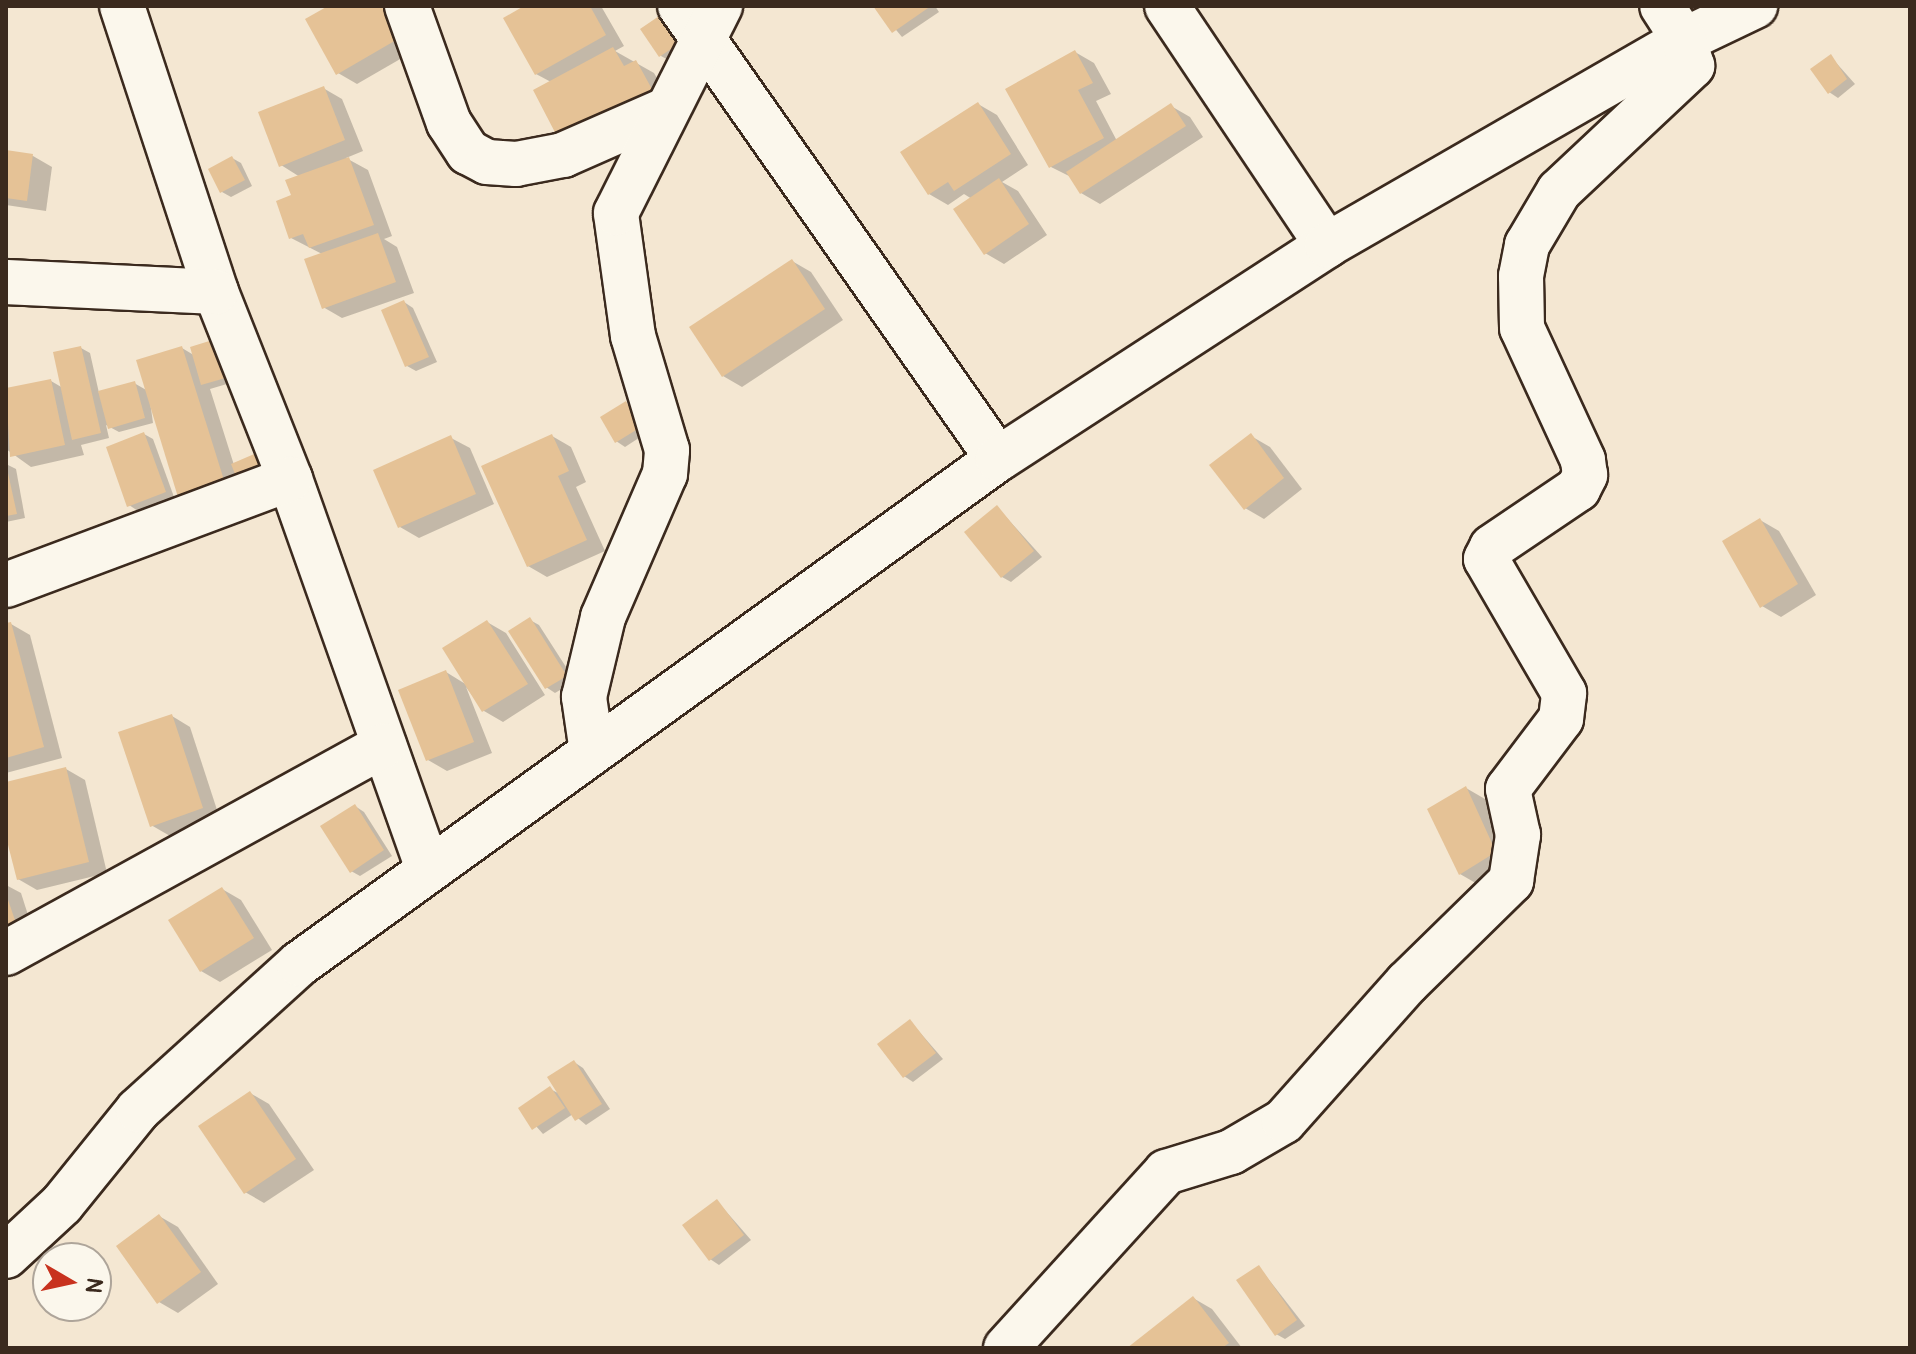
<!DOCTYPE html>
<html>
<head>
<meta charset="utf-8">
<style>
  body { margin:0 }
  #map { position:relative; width:1916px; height:1354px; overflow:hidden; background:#f4e7d2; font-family:Pangolin,sans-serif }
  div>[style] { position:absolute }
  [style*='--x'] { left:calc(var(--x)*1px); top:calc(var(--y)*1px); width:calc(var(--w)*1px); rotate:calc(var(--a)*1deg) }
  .shadow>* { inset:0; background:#0003 }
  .building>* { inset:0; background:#e5c296 }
  .roads { filter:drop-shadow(2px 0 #3b2a1e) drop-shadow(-2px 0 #3b2a1e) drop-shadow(0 2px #3b2a1e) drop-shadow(0 -2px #3b2a1e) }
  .street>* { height:44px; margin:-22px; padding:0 22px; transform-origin:22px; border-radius:22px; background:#fbf7ec }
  span { translate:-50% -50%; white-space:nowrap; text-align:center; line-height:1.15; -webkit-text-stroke:8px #fbf7ec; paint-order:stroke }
  .frame { position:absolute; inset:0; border:8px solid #3b2a1e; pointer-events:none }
  .north { position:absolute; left:32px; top:1242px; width:80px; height:80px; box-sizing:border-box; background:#fbf7ec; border:2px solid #aea59a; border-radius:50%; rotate:99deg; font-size:22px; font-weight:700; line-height:32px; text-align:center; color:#3b2a1e }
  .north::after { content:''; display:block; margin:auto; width:28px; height:36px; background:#c8321e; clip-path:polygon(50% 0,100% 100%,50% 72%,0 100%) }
</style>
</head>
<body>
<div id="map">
  <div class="shadow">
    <div style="clip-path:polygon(332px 6px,421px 47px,357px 84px,338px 73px)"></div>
    <div style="clip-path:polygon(528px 6px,601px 6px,624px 46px,615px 51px,654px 73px,671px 102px,551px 82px,536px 74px)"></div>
    <div style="clip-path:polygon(876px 6px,935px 6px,939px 12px,902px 37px)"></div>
    <div style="clip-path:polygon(665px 15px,691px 47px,670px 61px,661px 56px)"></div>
    <div style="clip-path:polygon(1075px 52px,1094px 63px,1111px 94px,1096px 101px,1117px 141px,1171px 106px,1190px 117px,1203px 137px,1100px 204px,1081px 193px,1071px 177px,1051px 167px)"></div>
    <div style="clip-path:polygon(1831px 57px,1855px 84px,1838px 98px,1829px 92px)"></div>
    <div style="clip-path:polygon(323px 88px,342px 99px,363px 151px,346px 158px,368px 170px,392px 236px,384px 239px,397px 247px,414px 293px,342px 318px,323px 307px,324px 255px,291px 238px,293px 196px,300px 177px,281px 165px)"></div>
    <div style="clip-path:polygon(978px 104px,997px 115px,1028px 165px,1002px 182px,1018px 191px,1047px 235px,1004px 264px,985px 253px,972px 199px,964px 194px,948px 205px,929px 194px)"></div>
    <div style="clip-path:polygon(6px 152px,33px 156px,52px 167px,46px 211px,6px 205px)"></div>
    <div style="clip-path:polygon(232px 158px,241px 163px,252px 186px,231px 197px,222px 192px)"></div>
    <div style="clip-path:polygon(792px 261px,811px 272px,843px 320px,742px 387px,723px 376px)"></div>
    <div style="clip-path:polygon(404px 302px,413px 308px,437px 362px,416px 371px,407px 366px)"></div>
    <div style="clip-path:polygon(81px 348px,90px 353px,99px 393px,134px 383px,148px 391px,182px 348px,237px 381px,210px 389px,234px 465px,259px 454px,202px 517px,149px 394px,153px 423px,119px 432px,106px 425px,109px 438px,81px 445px,84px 455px,31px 467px,6px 449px,6px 391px,51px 381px,63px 388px)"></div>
    <div style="clip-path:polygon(626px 404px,648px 432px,625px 447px,616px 441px)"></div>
    <div style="clip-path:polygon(144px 434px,153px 439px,174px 497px,138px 511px,129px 505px)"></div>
    <div style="clip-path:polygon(552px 436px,571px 447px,586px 482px,576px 487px,605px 551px,547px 577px,528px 566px)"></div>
    <div style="clip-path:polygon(1251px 436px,1270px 447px,1302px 489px,1264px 519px,1245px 508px)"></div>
    <div style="clip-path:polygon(451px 438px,470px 448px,494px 504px,419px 538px,400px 527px)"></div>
    <div style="clip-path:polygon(6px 464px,16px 469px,25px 518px,6px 522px)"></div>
    <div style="clip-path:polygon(998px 508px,1042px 557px,1011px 582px,1002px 577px)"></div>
    <div style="clip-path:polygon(1760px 520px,1779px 531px,1816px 595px,1781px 617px,1762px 606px)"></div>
    <div style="clip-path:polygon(530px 620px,539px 625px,575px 681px,555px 693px,546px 687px)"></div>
    <div style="clip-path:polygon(487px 622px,506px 633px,545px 695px,503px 722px,484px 711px,466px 687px,492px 753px,447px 771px,428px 760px,446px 672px,467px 685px)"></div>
    <div style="clip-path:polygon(11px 624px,30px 635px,62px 758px,6px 773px,6px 625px)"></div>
    <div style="clip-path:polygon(172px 716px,190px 727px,220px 819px,170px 836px,151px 825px)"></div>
    <div style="clip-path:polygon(66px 769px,85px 780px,107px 873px,37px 890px,18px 879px,6px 829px,6px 784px)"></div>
    <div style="clip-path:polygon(1466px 788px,1485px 799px,1514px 863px,1479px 885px,1460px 874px)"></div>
    <div style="clip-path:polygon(355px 806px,364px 812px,392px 856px,360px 876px,351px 871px)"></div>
    <div style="clip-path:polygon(6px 885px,21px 893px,36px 940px,6px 950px)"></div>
    <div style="clip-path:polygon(222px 889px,241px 900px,272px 950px,220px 982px,201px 971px)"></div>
    <div style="clip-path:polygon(910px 1021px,943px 1059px,913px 1082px,904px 1076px)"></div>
    <div style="clip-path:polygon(574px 1062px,583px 1068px,610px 1109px,586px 1125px,573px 1114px,543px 1134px,520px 1108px,550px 1089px,560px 1094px)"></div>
    <div style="clip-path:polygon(250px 1093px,269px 1104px,314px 1170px,264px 1203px,245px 1192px)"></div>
    <div style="clip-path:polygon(717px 1201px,751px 1240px,719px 1265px,710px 1259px)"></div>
    <div style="clip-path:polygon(159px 1216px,178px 1227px,218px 1284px,178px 1313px,159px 1302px)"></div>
    <div style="clip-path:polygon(1259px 1267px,1305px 1326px,1285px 1339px,1276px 1334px)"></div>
    <div style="clip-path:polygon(1193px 1298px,1212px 1309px,1242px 1348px,1131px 1348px)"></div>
  </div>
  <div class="building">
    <div style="clip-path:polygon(328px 6px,386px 6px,403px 36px,336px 75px,305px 19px)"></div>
    <div style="clip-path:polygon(524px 6px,590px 6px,606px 35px,535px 75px,503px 18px)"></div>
    <div style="clip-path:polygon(873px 6px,931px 6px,892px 33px)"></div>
    <div style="clip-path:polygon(665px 12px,683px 41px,659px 57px,640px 29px)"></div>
    <div style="clip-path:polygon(613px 47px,624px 66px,636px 60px,653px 91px,560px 142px,533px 90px)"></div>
    <div style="clip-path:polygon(1075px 50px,1093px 83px,1078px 90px,1104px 138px,1049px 168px,1005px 89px)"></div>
    <div style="clip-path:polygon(1831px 54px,1847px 79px,1828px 94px,1810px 69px)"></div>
    <div style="clip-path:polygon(324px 86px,345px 140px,279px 167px,258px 112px)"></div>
    <div style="clip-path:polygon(978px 102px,1011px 154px,954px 191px,948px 182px,928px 195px,900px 152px)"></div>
    <div style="clip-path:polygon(1171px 103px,1186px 126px,1080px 194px,1066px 172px)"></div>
    <div style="clip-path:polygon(6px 150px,33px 154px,27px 201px,6px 198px)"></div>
    <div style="clip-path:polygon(232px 156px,245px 180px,220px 193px,208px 169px)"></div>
    <div style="clip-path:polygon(349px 157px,374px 225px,309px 248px,303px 234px,289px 239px,276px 201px,291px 195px,285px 180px)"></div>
    <div style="clip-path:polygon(999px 178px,1029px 224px,984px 255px,953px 209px)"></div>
    <div style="clip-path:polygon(378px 233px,396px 282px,322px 309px,304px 259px)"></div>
    <div style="clip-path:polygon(792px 259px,825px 309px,722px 377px,689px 327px)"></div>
    <div style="clip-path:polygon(404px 300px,429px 357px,405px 367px,381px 310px)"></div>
    <div style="clip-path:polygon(219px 338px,229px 377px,201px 385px,190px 347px)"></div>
    <div style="clip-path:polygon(81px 346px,101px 433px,72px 440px,53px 352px)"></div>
    <div style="clip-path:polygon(182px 346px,228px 493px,181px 507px,136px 360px)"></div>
    <div style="clip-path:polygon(51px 379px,65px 445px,10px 457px,6px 388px)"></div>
    <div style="clip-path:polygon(135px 381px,145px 418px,108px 429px,98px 391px)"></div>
    <div style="clip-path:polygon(626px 401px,641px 427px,615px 443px,600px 417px)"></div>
    <div style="clip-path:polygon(144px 432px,166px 492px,127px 507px,106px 447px)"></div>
    <div style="clip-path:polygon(1251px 433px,1284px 478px,1244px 510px,1209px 465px)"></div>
    <div style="clip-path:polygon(552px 434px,569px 471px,558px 476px,587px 540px,527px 567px,481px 466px)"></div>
    <div style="clip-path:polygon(451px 435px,476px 494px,398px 528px,373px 470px)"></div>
    <div style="clip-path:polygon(259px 452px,267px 471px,239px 484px,231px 464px)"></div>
    <div style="clip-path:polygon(6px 464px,17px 514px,6px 516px)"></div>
    <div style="clip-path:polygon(997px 505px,1034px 551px,1001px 578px,964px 532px)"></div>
    <div style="clip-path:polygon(1760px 518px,1798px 584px,1760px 608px,1722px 541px)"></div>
    <div style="clip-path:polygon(530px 617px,567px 676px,545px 689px,508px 631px)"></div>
    <div style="clip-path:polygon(487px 620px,528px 684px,482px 712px,442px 648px)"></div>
    <div style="clip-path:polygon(11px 622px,44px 747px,6px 758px,6px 623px)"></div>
    <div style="clip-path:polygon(446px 670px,474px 742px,426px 761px,398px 690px)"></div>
    <div style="clip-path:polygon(172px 714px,203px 808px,150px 827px,118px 732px)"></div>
    <div style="clip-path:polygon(66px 767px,89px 862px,17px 880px,6px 837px,6px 782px)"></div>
    <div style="clip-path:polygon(1466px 786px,1496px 852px,1459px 875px,1427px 809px)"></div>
    <div style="clip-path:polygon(355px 804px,384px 850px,350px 873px,320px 826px)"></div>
    <div style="clip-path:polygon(222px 887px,254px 938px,200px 972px,168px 920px)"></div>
    <div style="clip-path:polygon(6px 894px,18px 929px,6px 933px)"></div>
    <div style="clip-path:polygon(910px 1019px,936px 1053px,903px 1078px,877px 1044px)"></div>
    <div style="clip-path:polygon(574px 1060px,602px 1104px,575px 1121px,547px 1077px)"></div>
    <div style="clip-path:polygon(550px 1086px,565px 1108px,532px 1130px,518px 1108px)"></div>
    <div style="clip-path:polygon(250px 1091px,296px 1159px,244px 1194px,198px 1126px)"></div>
    <div style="clip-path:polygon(717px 1199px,744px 1235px,709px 1261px,682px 1225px)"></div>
    <div style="clip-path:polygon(159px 1214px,201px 1272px,157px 1304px,116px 1246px)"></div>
    <div style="clip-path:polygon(1259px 1265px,1297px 1320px,1275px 1336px,1236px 1280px)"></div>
    <div style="clip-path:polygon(1193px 1296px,1229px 1343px,1222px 1348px,1127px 1348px)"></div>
  </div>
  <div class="roads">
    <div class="street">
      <div style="--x:122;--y:6;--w:301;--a:71.8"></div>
      <div style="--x:216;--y:292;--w:201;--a:68.4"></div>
      <div style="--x:290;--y:479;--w:414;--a:70.5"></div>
      <div style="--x:407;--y:6;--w:124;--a:70.3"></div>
      <div style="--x:449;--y:123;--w:35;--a:57"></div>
      <div style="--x:468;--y:152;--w:21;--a:28"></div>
      <div style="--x:487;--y:162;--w:29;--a:4"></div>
      <div style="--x:516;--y:164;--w:48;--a:-10.8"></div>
      <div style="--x:563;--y:155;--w:109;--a:-23.7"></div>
      <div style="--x:680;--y:6;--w:553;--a:54.93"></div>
      <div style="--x:1167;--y:6;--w:288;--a:56.2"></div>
      <div style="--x:6;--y:282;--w:210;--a:2.7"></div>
      <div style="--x:6;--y:585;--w:303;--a:-20.5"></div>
      <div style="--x:592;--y:752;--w:56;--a:-98.3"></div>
      <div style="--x:584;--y:697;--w:82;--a:-76.6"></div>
      <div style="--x:603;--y:617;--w:156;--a:-66.6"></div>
      <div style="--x:665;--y:474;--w:24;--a:-85"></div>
      <div style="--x:667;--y:450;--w:119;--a:-106.6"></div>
      <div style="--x:633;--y:336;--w:124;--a:-97.9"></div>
      <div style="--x:616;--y:213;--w:232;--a:-63.3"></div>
      <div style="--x:6;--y:953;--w:431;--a:-28.8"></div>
      <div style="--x:6;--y:1256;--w:76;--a:-42.9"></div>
      <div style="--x:62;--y:1204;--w:121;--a:-51"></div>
      <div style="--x:138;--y:1110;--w:217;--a:-42.2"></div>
      <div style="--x:299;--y:964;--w:862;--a:-35.85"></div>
      <div style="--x:998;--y:459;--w:392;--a:-33"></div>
      <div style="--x:1327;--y:245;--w:412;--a:-29.9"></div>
      <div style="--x:1684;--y:40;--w:79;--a:-25.6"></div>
      <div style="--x:1006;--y:1348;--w:238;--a:-47.7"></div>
      <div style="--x:1166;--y:1172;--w:68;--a:-17.1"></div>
      <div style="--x:1231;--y:1152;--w:61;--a:-30.3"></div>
      <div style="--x:1284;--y:1121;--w:185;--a:-48.3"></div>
      <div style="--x:1407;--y:983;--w:146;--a:-44.4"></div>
      <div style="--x:1511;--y:881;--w:47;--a:-81.3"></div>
      <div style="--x:1518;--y:835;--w:47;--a:-102.3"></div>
      <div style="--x:1508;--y:789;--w:88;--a:-52.9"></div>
      <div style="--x:1561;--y:719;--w:26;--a:-83"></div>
      <div style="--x:1564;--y:693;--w:155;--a:-120.2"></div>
      <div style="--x:1486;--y:559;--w:13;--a:-63"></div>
      <div style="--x:1492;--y:547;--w:104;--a:-34"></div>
      <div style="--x:1578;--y:489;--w:16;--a:-63"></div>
      <div style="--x:1585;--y:475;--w:15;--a:-98"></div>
      <div style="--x:1583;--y:460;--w:145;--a:-114.8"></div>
      <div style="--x:1522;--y:328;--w:52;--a:-91.1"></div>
      <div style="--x:1521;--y:276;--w:32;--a:-79"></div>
      <div style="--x:1527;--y:245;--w:63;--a:-59.3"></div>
      <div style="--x:1559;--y:191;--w:183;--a:-43.2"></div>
      <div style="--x:1692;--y:66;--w:27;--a:-107"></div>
      <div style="--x:1684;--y:40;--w:40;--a:-122.9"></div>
    </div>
  </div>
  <div class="frame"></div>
  <div class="north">N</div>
</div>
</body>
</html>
